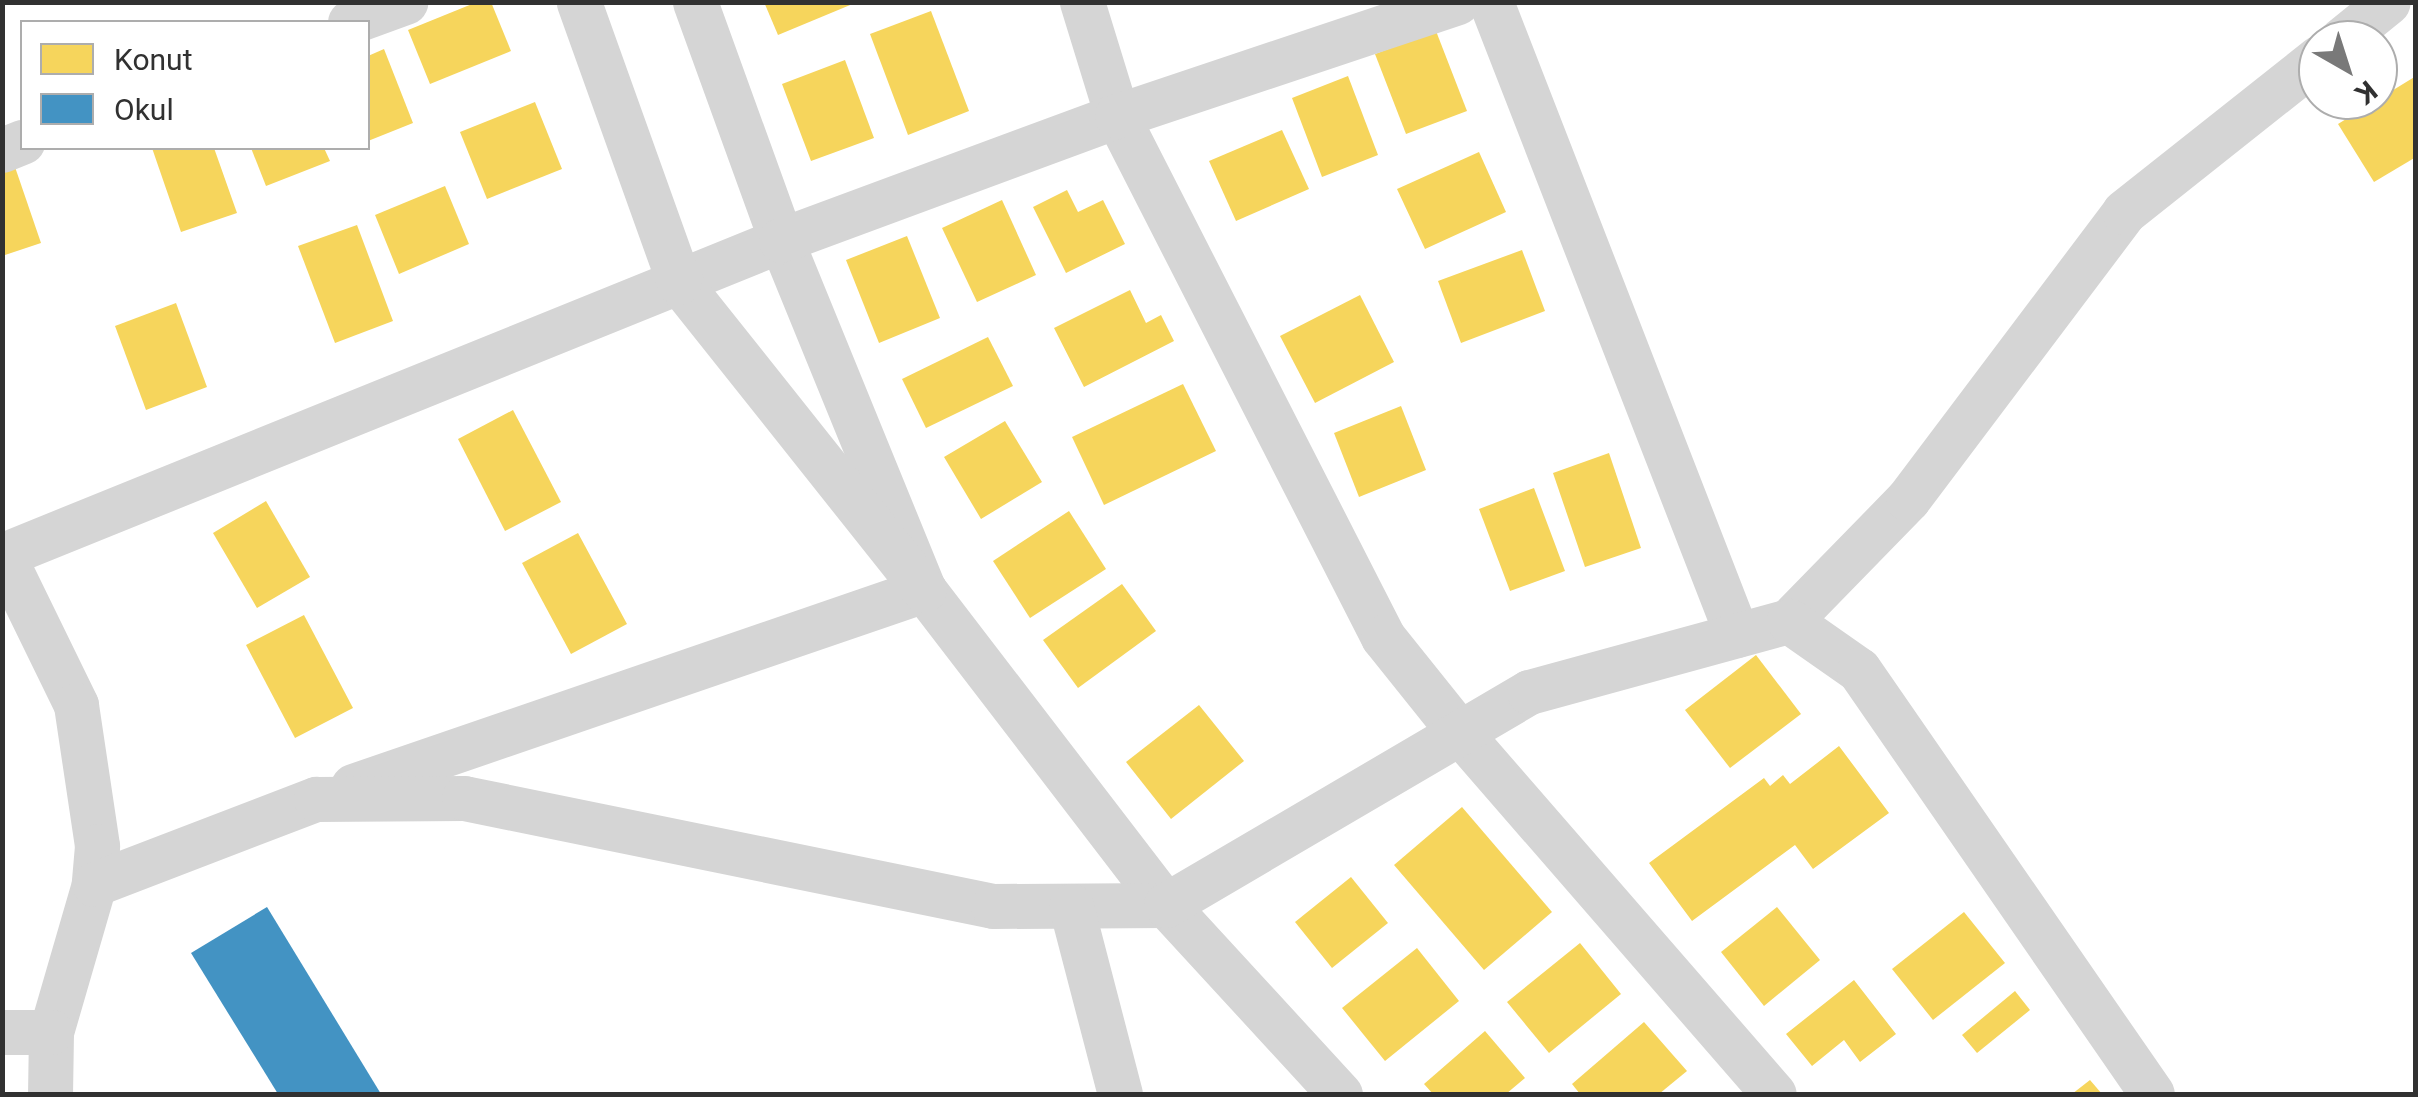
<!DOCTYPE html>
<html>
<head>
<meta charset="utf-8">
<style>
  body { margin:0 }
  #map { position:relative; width:2418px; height:1097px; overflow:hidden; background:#fff; font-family:Roboto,sans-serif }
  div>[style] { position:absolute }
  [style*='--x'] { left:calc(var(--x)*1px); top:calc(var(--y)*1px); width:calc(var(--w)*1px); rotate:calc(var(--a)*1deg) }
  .homes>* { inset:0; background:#f6d55c }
  .schools>* { inset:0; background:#4393c3 }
  .minor>* { height:45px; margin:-22.5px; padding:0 22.5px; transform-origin:22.5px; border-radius:22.5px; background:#d5d5d5 }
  span { translate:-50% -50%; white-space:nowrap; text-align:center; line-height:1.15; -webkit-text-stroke:10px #fff; paint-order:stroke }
  .frame { position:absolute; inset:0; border:5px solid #313131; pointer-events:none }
  .legend { position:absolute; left:20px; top:20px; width:350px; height:130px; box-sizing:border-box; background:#fff; border:2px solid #adadad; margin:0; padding:12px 18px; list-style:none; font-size:30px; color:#313131 }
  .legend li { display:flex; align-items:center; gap:20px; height:50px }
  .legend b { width:50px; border:2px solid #adadad }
  .north { position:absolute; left:2298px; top:20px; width:100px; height:100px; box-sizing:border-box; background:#fff; border:2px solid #adadad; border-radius:50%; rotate:141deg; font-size:28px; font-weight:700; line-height:40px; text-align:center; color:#313131 }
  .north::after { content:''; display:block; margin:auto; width:35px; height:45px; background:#797979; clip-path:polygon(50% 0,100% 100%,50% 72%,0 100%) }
</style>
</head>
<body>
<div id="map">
  <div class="homes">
    <div style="clip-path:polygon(477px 2px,491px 2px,511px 51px,430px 84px,408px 30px)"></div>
    <div style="clip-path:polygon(764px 2px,855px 2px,855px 3px,778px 35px)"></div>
    <div style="clip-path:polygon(931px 11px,969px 111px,908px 135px,870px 34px)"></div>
    <div style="clip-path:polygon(1436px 31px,1467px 111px,1406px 134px,1375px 54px)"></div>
    <div style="clip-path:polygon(384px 49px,413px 123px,368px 141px,368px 56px)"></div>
    <div style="clip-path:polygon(845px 60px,874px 138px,811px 161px,782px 84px)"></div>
    <div style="clip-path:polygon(1348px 76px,1378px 155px,1322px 177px,1292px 98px)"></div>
    <div style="clip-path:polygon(2416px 76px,2416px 157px,2374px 182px,2338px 124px)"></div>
    <div style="clip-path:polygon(535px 102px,562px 169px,487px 199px,460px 132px)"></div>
    <div style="clip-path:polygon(1282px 130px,1309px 189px,1236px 221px,1209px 161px)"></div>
    <div style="clip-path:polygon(152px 148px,214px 148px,237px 213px,181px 232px)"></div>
    <div style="clip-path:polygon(251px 148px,324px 148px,330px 161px,266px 186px)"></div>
    <div style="clip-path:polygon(1479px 152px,1506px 212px,1425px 249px,1397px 189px)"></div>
    <div style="clip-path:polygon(15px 167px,41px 243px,2px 256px,2px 171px)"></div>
    <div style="clip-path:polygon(445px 186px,469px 244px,399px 274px,375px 215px)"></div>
    <div style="clip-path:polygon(1067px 190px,1078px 212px,1103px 200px,1125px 244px,1066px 273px,1033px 207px)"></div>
    <div style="clip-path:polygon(1002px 200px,1036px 275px,977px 302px,942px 228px)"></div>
    <div style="clip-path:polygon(357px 225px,393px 321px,335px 343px,298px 246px)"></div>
    <div style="clip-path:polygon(907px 236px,940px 318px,879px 343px,846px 260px)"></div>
    <div style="clip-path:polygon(1522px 250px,1545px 311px,1461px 343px,1438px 281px)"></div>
    <div style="clip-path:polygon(1130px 290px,1146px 323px,1161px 315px,1174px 341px,1084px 387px,1054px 328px)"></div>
    <div style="clip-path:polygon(1360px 295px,1394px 362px,1315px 403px,1280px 336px)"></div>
    <div style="clip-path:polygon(176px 303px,207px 387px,146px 410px,115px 326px)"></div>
    <div style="clip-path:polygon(988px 337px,1013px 386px,926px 428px,902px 379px)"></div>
    <div style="clip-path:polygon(1183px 384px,1216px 451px,1104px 505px,1072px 437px)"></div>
    <div style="clip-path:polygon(1401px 406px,1426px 470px,1359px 497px,1334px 433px)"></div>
    <div style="clip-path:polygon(513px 410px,561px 502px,505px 531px,458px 439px)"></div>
    <div style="clip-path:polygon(1005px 421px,1042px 482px,981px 519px,944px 457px)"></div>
    <div style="clip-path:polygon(1609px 453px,1641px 548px,1585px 567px,1553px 473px)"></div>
    <div style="clip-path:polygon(1534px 488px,1565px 571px,1510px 591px,1479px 509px)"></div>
    <div style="clip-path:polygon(266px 501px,310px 577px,257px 608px,213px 533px)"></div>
    <div style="clip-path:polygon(1069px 511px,1106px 569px,1030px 618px,993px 561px)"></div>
    <div style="clip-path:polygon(578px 533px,627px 624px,571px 654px,522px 563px)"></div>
    <div style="clip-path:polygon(1122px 584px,1156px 631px,1078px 688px,1043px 640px)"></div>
    <div style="clip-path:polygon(304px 615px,353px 708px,295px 738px,246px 645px)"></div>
    <div style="clip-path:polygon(1756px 655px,1801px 714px,1730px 768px,1685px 710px)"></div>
    <div style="clip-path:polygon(1199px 705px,1244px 761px,1171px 819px,1126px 762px)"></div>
    <div style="clip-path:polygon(1839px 746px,1889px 813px,1813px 869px,1795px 845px,1692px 921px,1649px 863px,1764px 778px,1770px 786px,1783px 775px,1790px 784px)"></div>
    <div style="clip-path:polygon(1462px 807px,1552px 912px,1484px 970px,1394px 865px)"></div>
    <div style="clip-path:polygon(1351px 877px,1388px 923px,1332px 968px,1295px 922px)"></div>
    <div style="clip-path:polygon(1777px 907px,1820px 960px,1764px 1006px,1721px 952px)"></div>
    <div style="clip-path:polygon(1964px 912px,2005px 963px,1933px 1020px,1892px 969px)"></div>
    <div style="clip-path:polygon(1580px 943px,1621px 994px,1549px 1053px,1507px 1002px)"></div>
    <div style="clip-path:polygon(1417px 948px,1459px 1001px,1385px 1061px,1342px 1008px)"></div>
    <div style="clip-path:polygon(1854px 980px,1896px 1034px,1860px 1062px,1844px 1040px,1812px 1066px,1786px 1034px)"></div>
    <div style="clip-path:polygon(2015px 991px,2030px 1010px,1977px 1053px,1962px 1035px)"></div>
    <div style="clip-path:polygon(1644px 1022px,1687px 1071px,1659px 1094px,1580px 1094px,1572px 1084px)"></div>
    <div style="clip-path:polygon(1485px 1031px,1525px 1078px,1506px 1094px,1433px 1094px,1424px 1084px)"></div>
    <div style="clip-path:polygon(2090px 1080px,2102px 1094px,2072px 1094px)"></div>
  </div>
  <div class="schools">
    <div style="clip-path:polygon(267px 907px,381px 1094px,278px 1094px,191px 953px)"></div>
  </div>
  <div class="minor">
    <div style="--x:695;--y:2;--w:253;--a:70.1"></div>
    <div style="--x:781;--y:240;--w:378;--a:67.8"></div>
    <div style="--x:924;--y:590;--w:397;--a:52.5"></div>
    <div style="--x:1166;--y:905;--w:257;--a:47.4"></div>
    <div style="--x:1082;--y:2;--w:119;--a:72.9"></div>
    <div style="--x:1117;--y:116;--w:585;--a:62.95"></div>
    <div style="--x:1383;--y:637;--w:123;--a:51.3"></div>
    <div style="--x:1460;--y:733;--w:478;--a:49"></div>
    <div style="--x:1491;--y:2;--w:679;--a:68.76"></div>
    <div style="--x:350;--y:22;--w:59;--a:-20"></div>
    <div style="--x:2341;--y:40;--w:60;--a:-39"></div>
    <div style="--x:2;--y:150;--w:22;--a:-22"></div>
    <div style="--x:2;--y:553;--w:169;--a:64"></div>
    <div style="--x:76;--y:705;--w:143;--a:81.5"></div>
    <div style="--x:97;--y:846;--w:38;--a:95"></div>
    <div style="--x:94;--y:884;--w:154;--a:106.2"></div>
    <div style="--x:51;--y:1032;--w:62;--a:90.9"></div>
    <div style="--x:3;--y:555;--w:839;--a:-22.04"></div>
    <div style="--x:781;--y:240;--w:358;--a:-20.3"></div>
    <div style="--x:1117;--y:116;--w:359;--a:-18.5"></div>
    <div style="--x:1789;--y:621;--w:170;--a:-45.7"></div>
    <div style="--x:1908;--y:499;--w:359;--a:-53"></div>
    <div style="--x:2124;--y:212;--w:248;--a:-38.4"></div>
    <div style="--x:353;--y:786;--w:604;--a:-18.95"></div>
    <div style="--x:924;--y:590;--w:394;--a:-128.5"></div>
    <div style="--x:679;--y:282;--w:297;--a:-109.7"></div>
    <div style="--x:94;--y:884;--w:238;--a:-21"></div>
    <div style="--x:316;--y:799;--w:148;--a:-0.4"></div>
    <div style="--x:464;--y:798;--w:540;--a:11.54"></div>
    <div style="--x:993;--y:906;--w:173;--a:-0.3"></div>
    <div style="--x:1166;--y:905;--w:421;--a:-30.4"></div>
    <div style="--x:1529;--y:692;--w:270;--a:-15.3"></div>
    <div style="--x:1789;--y:621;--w:85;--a:35"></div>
    <div style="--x:1859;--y:670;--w:515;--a:55.35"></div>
    <div style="--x:1071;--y:906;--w:194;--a:75.4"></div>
    <div style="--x:2;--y:1032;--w:49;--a:0"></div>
  </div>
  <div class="frame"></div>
  <ul class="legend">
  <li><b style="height:28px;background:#f6d55c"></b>Konut</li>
  <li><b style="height:28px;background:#4393c3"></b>Okul</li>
  </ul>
  <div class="north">K</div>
</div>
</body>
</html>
